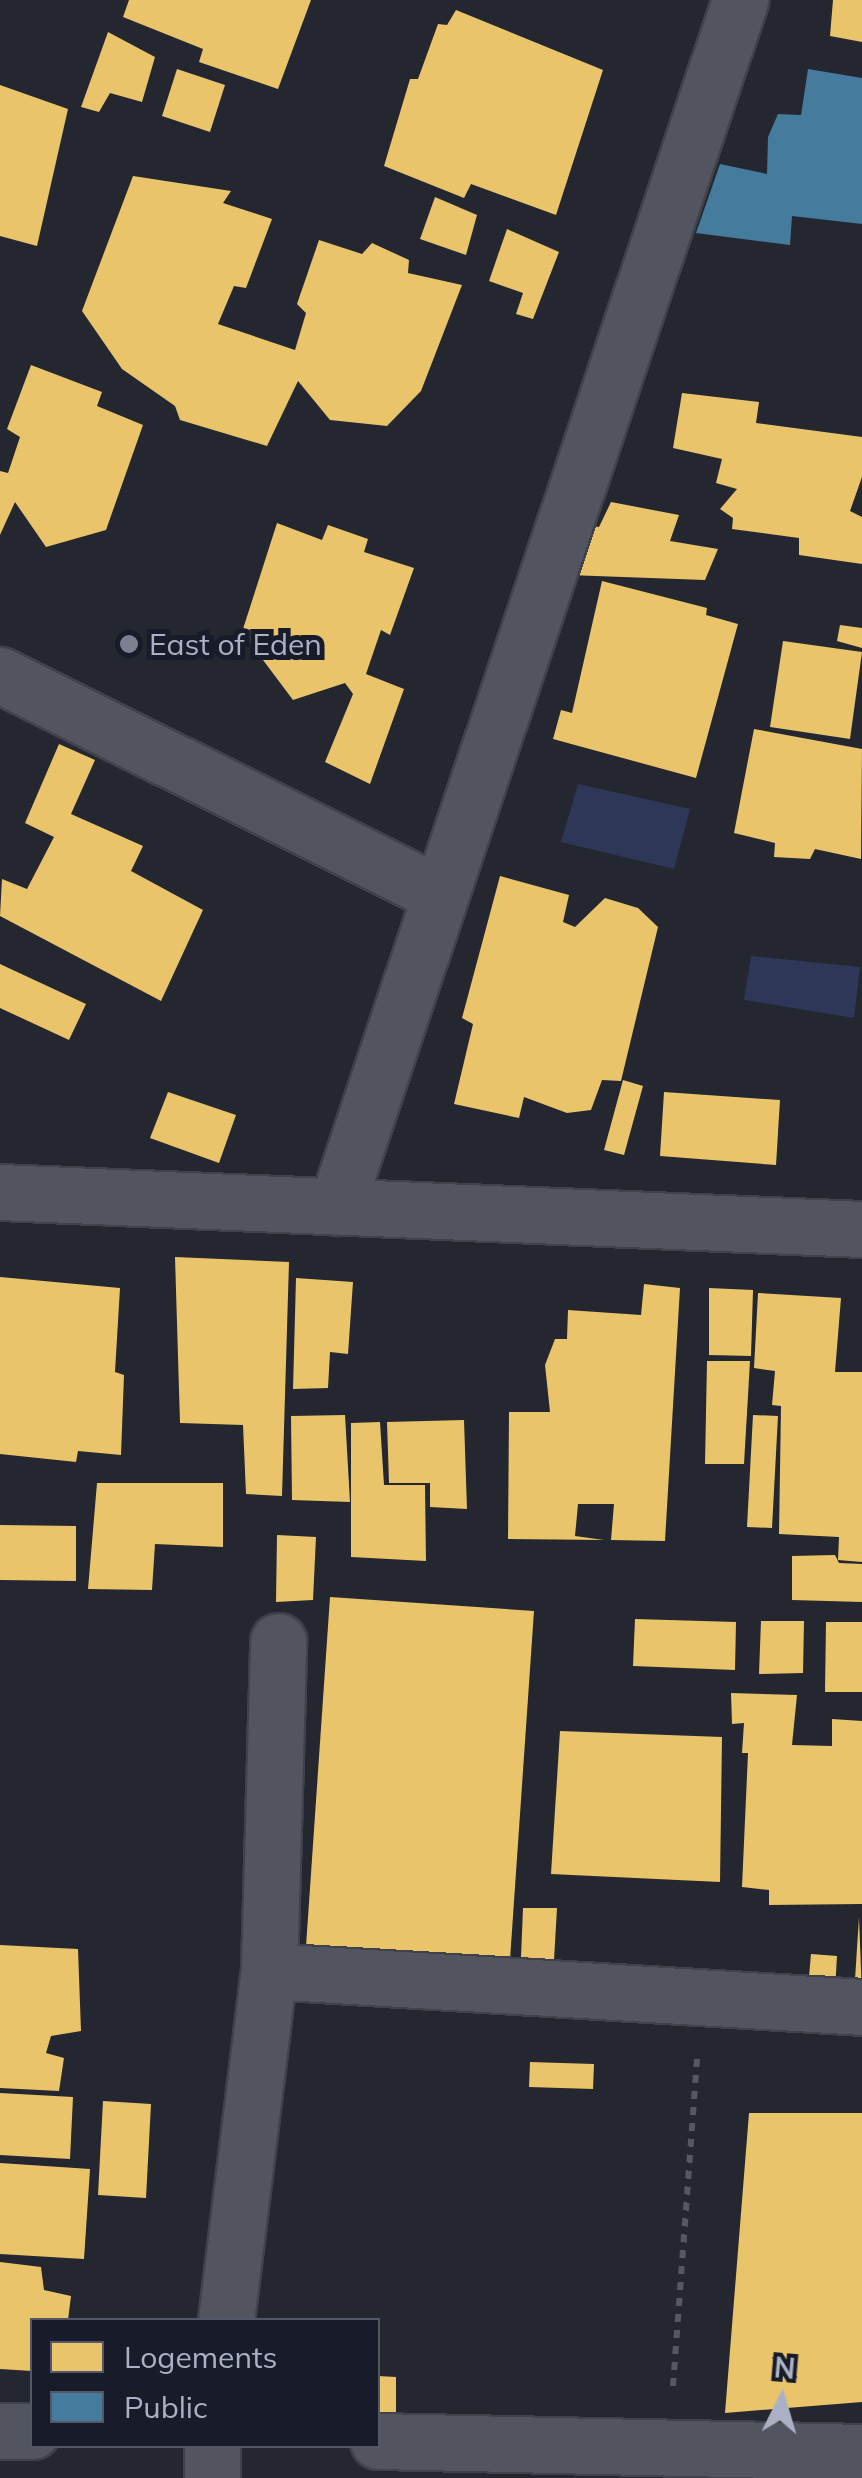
<!DOCTYPE html>
<html>
<head>
<meta charset="utf-8">
<style>
  body { margin:0 }
  #map { position:relative; width:862px; height:2478px; overflow:hidden; background:#242730; font-family:Mulish,sans-serif }
  div>[style] { position:absolute }
  [style*='--x'] { left:calc(var(--x)*1px); top:calc(var(--y)*1px); width:calc(var(--w)*1px); rotate:calc(var(--a)*1deg) }
  .water>* { inset:0; background:#2e3758 }
  .homes>* { inset:0; background:#e9c46a }
  .public>* { inset:0; background:#457b9d }
  .path>* { height:6px; margin-top:-3px; transform-origin:0; background:repeating-linear-gradient(90deg,#555862 0 8px,transparent 0 16px) }
  .roads { filter:drop-shadow(2px 0 #404249) drop-shadow(-2px 0 #404249) drop-shadow(0 2px #404249) drop-shadow(0 -2px #404249) }
  .minor>* { height:55px; margin:-27.5px; padding:0 27.5px; transform-origin:27.5px; border-radius:27.5px; background:#525560 }
  .dots>* { width:28px; height:28px; translate:-50% -50%; box-sizing:border-box; border:5px solid #181c2a; border-radius:50% }
  span { translate:-50% -50%; white-space:nowrap; text-align:center; line-height:1.15; -webkit-text-stroke:10px #181c2a; paint-order:stroke }
  .poi-label { font-size:30px; color:#abb0c4 }
  .left { translate:0 -50%; text-align:left }
  .legend { position:absolute; left:30px; top:2318px; width:350px; height:130px; box-sizing:border-box; background:#181c2a; border:2px solid #535768; margin:0; padding:12px 18px; list-style:none; font-size:30px; color:#abb0c4 }
  .legend li { display:flex; align-items:center; gap:20px; height:50px }
  .legend b { width:50px; border:2px solid #535768 }
  .north { position:absolute; left:732px; top:2348px; width:100px; height:100px; -webkit-text-stroke:8px #181c2a; paint-order:stroke; rotate:5deg; font-size:28px; font-weight:700; line-height:40px; text-align:center; color:#abb0c4 }
  .north::after { content:''; display:block; margin:auto; width:35px; height:45px; background:#abb0c4; clip-path:polygon(50% 0,100% 100%,50% 72%,0 100%) }
</style>
</head>
<body>
<div id="map">
  <div class="water">
    <div style="clip-path:polygon(578px 784px,690px 809px,674px 869px,561px 842px)"></div>
    <div style="clip-path:polygon(751px 956px,860px 967px,854px 1018px,744px 1000px)"></div>
  </div>
  <div class="homes">
    <div style="clip-path:polygon(129px 0,311px 0,278px 89px,199px 62px,203px 49px,123px 17px)"></div>
    <div style="clip-path:polygon(833px 0,862px 0,862px 42px,830px 36px)"></div>
    <div style="clip-path:polygon(456px 10px,603px 70px,556px 215px,471px 184px,464px 198px,384px 166px,410px 79px,418px 79px,438px 24px,447px 25px)"></div>
    <div style="clip-path:polygon(108px 32px,155px 57px,142px 102px,110px 93px,99px 112px,81px 107px)"></div>
    <div style="clip-path:polygon(177px 69px,225px 85px,210px 132px,162px 116px)"></div>
    <div style="clip-path:polygon(0 85px,68px 109px,37px 246px,0 236px)"></div>
    <div style="clip-path:polygon(133px 176px,231px 191px,223px 203px,272px 219px,246px 288px,234px 286px,218px 324px,295px 350px,306px 313px,297px 304px,319px 240px,362px 254px,372px 243px,409px 260px,408px 273px,462px 285px,421px 391px,387px 426px,330px 420px,298px 381px,267px 446px,180px 420px,175px 406px,122px 369px,82px 311px)"></div>
    <div style="clip-path:polygon(435px 197px,477px 215px,466px 255px,420px 239px)"></div>
    <div style="clip-path:polygon(507px 229px,559px 252px,533px 319px,516px 314px,523px 293px,489px 281px)"></div>
    <div style="clip-path:polygon(31px 365px,102px 392px,97px 406px,143px 425px,106px 530px,46px 547px,15px 502px,0 535px,0 471px,8px 473px,20px 437px,7px 429px)"></div>
    <div style="clip-path:polygon(682px 393px,759px 402px,756px 423px,862px 437px,862px 477px,850px 511px,862px 517px,862px 564px,799px 555px,799px 538px,732px 529px,733px 518px,720px 509px,737px 489px,716px 483px,722px 459px,673px 448px)"></div>
    <div style="clip-path:polygon(611px 502px,679px 515px,670px 541px,718px 549px,705px 580px,568px 575px,577px 524px,599px 527px)"></div>
    <div style="clip-path:polygon(277px 523px,322px 540px,328px 525px,368px 539px,364px 552px,414px 568px,390px 635px,381px 630px,366px 674px,404px 689px,370px 784px,325px 762px,353px 694px,345px 683px,293px 700px,242px 632px)"></div>
    <div style="clip-path:polygon(602px 581px,707px 608px,706px 615px,738px 624px,696px 778px,553px 739px,561px 710px,572px 713px)"></div>
    <div style="clip-path:polygon(840px 625px,862px 628px,862px 648px,837px 641px)"></div>
    <div style="clip-path:polygon(783px 641px,862px 652px,850px 739px,770px 727px)"></div>
    <div style="clip-path:polygon(754px 729px,862px 749px,861px 859px,815px 849px,810px 859px,774px 857px,775px 843px,734px 833px)"></div>
    <div style="clip-path:polygon(59px 744px,95px 760px,71px 814px,143px 846px,131px 871px,203px 910px,161px 1001px,0 916px,2px 879px,27px 889px,54px 837px,25px 823px)"></div>
    <div style="clip-path:polygon(500px 876px,569px 895px,563px 922px,575px 927px,605px 898px,638px 908px,658px 927px,621px 1081px,602px 1080px,591px 1110px,567px 1113px,524px 1097px,519px 1118px,454px 1104px,473px 1024px,462px 1018px)"></div>
    <div style="clip-path:polygon(0 964px,86px 1004px,69px 1040px,0 1008px)"></div>
    <div style="clip-path:polygon(623px 1080px,643px 1086px,624px 1155px,604px 1150px)"></div>
    <div style="clip-path:polygon(168px 1092px,236px 1115px,219px 1163px,150px 1138px)"></div>
    <div style="clip-path:polygon(664px 1092px,780px 1100px,776px 1165px,660px 1156px)"></div>
    <div style="clip-path:polygon(175px 1257px,289px 1262px,282px 1496px,246px 1494px,243px 1425px,180px 1423px)"></div>
    <div style="clip-path:polygon(0 1277px,120px 1288px,115px 1372px,124px 1375px,121px 1455px,78px 1451px,76px 1462px,0 1454px)"></div>
    <div style="clip-path:polygon(296px 1278px,353px 1282px,348px 1354px,330px 1352px,328px 1388px,293px 1389px)"></div>
    <div style="clip-path:polygon(644px 1284px,680px 1288px,665px 1541px,611px 1540px,614px 1504px,578px 1504px,575px 1536px,604px 1540px,508px 1539px,509px 1412px,550px 1412px,545px 1365px,555px 1339px,567px 1339px,568px 1310px,641px 1315px)"></div>
    <div style="clip-path:polygon(709px 1288px,753px 1290px,751px 1356px,709px 1355px)"></div>
    <div style="clip-path:polygon(758px 1293px,841px 1298px,835px 1372px,862px 1372px,862px 1562px,838px 1560px,839px 1537px,779px 1534px,781px 1406px,772px 1405px,775px 1371px,754px 1368px)"></div>
    <div style="clip-path:polygon(707px 1361px,750px 1361px,744px 1464px,705px 1464px)"></div>
    <div style="clip-path:polygon(345px 1415px,350px 1502px,292px 1500px,291px 1416px)"></div>
    <div style="clip-path:polygon(753px 1415px,778px 1416px,772px 1528px,747px 1527px)"></div>
    <div style="clip-path:polygon(464px 1420px,467px 1509px,430px 1507px,430px 1483px,389px 1483px,387px 1422px)"></div>
    <div style="clip-path:polygon(380px 1422px,384px 1485px,425px 1485px,426px 1561px,351px 1557px,351px 1423px)"></div>
    <div style="clip-path:polygon(97px 1483px,223px 1483px,223px 1547px,155px 1544px,152px 1590px,88px 1589px)"></div>
    <div style="clip-path:polygon(0 1525px,76px 1526px,76px 1581px,0 1580px)"></div>
    <div style="clip-path:polygon(277px 1535px,316px 1537px,313px 1600px,276px 1602px)"></div>
    <div style="clip-path:polygon(835px 1555px,839px 1563px,862px 1564px,862px 1602px,792px 1600px,792px 1556px)"></div>
    <div style="clip-path:polygon(330px 1597px,534px 1611px,509px 1974px,305px 1961px)"></div>
    <div style="clip-path:polygon(635px 1619px,736px 1622px,735px 1670px,633px 1666px)"></div>
    <div style="clip-path:polygon(761px 1621px,804px 1621px,803px 1673px,759px 1674px)"></div>
    <div style="clip-path:polygon(826px 1622px,862px 1622px,862px 1692px,825px 1692px)"></div>
    <div style="clip-path:polygon(731px 1693px,797px 1695px,792px 1745px,832px 1746px,832px 1719px,862px 1721px,862px 1904px,769px 1905px,769px 1890px,742px 1887px,748px 1753px,742px 1753px,744px 1723px,732px 1724px)"></div>
    <div style="clip-path:polygon(560px 1731px,722px 1737px,720px 1882px,551px 1874px)"></div>
    <div style="clip-path:polygon(523px 1908px,557px 1908px,554px 1960px,521px 1957px)"></div>
    <div style="clip-path:polygon(859px 1917px,862px 1995px,854px 1995px)"></div>
    <div style="clip-path:polygon(0 1945px,78px 1949px,81px 2031px,51px 2036px,46px 2053px,64px 2058px,59px 2091px,0 2088px)"></div>
    <div style="clip-path:polygon(811px 1954px,837px 1956px,835px 1990px,808px 1988px)"></div>
    <div style="clip-path:polygon(530px 2062px,594px 2064px,593px 2089px,529px 2087px)"></div>
    <div style="clip-path:polygon(0 2093px,73px 2097px,70px 2159px,0 2155px)"></div>
    <div style="clip-path:polygon(103px 2101px,151px 2104px,146px 2198px,98px 2195px)"></div>
    <div style="clip-path:polygon(749px 2113px,862px 2113px,862px 2402px,725px 2413px)"></div>
    <div style="clip-path:polygon(0 2163px,90px 2169px,84px 2259px,0 2254px)"></div>
    <div style="clip-path:polygon(0 2262px,41px 2267px,44px 2290px,71px 2296px,68px 2320px,32px 2320px,32px 2371px,0 2369px)"></div>
    <div style="clip-path:polygon(378px 2376px,396px 2377px,396px 2426px,378px 2426px)"></div>
  </div>
  <div class="public">
    <div style="clip-path:polygon(808px 69px,862px 78px,862px 224px,792px 216px,790px 245px,696px 233px,720px 164px,767px 174px,768px 137px,778px 114px,801px 115px)"></div>
  </div>
  <div class="path">
    <div style="--x:673;--y:2386;--w:328;--a:-85.8"></div>
  </div>
  <div class="roads">
    <div class="minor">
      <div style="--x:0;--y:675;--w:488;--a:26.5"></div>
      <div style="--x:0;--y:1192;--w:863;--a:2.46"></div>
      <div style="--x:336;--y:1207;--w:1273;--a:-71.49"></div>
      <div style="--x:269;--y:1971;--w:594;--a:3.47"></div>
      <div style="--x:226;--y:2320;--w:352;--a:-83"></div>
      <div style="--x:269;--y:1971;--w:330;--a:-88.4"></div>
      <div style="--x:0;--y:2431;--w:32;--a:0"></div>
      <div style="--x:378;--y:2441;--w:484;--a:1.3"></div>
      <div style="--x:212;--y:2478;--w:32;--a:-90"></div>
    </div>
  </div>
  <div class="dots">
    <div style="left:129px;top:644px;background:#7c8090"></div>
  </div>
  <div class="poi-label">
    <span class="left" style="left:149px;top:644px">East of Eden</span>
  </div>
  <ul class="legend">
  <li><b style="height:28px;background:#e9c46a"></b>Logements</li>
  <li><b style="height:28px;background:#457b9d"></b>Public</li>
  </ul>
  <div class="north">N</div>
</div>
</body>
</html>
